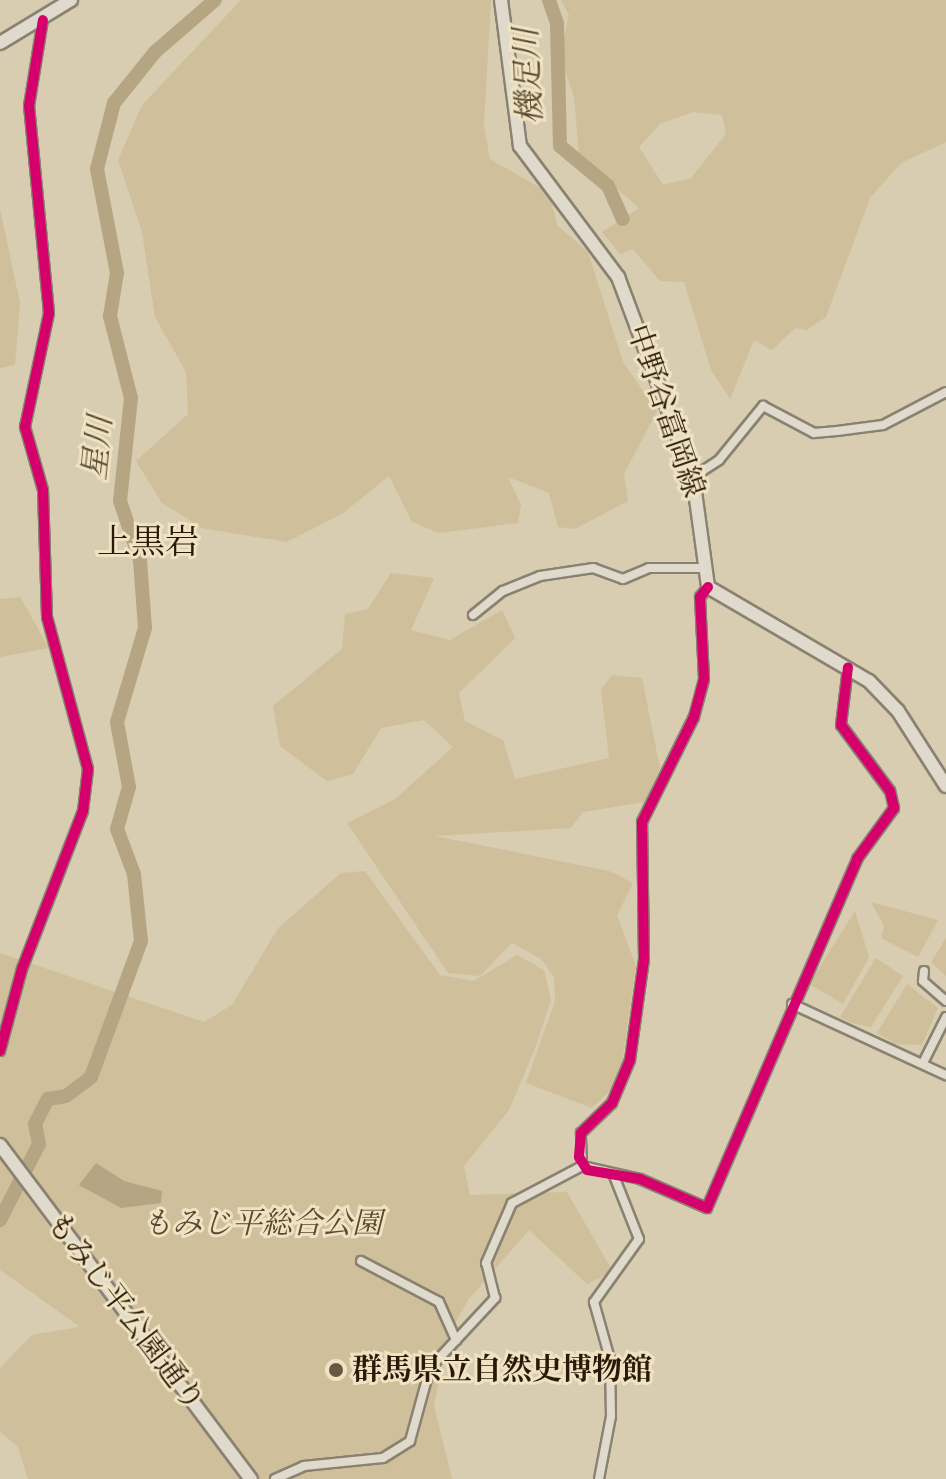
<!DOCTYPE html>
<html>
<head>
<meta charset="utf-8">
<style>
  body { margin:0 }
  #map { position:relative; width:946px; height:1479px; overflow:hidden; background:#d8cdb1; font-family:Cardo,"Noto Serif JP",serif }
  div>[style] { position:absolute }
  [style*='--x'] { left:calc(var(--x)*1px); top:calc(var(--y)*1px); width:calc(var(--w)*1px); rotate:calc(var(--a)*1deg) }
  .green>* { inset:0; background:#cfbf9a }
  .water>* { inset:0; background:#b6a582 }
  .river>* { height:14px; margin:-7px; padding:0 7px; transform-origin:7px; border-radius:7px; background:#b6a582 }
  .roads { filter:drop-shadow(2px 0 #8a8271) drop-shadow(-2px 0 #8a8271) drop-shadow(0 2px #8a8271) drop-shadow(0 -2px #8a8271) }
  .street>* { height:8px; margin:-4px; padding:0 4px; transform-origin:4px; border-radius:4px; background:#e0dacc }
  .secondary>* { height:12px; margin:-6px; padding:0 6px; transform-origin:6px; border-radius:6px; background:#e0dacc }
  .cycleway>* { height:10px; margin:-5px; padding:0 5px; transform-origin:5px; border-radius:5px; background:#d6006c }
  .dots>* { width:22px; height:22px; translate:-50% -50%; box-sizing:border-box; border:4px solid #efe3c3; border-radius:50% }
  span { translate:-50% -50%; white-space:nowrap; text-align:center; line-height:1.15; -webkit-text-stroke:6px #efe3c3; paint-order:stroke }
  .street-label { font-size:30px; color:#2a1908 }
  .park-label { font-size:30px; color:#59482e; font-style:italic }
  .poi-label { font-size:30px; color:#2a1908; font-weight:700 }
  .left { translate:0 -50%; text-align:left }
  .water-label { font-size:32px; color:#5c4a31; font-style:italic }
  .quarter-label { font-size:34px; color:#2a1908 }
</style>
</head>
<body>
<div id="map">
  <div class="green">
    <div style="clip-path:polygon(241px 0,491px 0,484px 125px,490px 159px,549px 193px,557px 225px,588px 252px,623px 362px,657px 411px,624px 474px,628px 501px,575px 529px,558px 527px,549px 493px,508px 477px,521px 505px,518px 523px,439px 533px,412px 522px,389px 476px,342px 514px,287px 542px,202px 528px,162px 503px,136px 461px,188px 414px,186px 372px,155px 317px,142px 232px,118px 160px,142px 105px)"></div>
    <div style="clip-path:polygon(evenodd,561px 0,946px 0,946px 142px,901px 163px,870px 198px,826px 317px,807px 330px,795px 328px,772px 350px,754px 340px,730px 399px,711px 370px,684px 282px,660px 281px,633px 249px,620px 254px,602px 232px,639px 208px,579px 155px,574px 97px,560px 55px,569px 15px,561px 0,693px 112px,722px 115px,726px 134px,691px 178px,663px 185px,639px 147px,660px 124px,693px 112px)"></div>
    <div style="clip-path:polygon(0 209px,20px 303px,15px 365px,0 368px)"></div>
    <div style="clip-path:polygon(391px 573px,434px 578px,411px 630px,450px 640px,502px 610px,515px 638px,459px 693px,465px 721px,503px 740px,515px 779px,609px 758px,601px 689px,612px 675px,642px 678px,660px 768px,645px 802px,583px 812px,571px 828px,435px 836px,609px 871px,633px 883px,617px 915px,636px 966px,622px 1063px,612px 1089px,592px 1108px,526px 1083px,555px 1001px,554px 977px,541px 959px,512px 943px,480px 976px,448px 973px,347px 823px,395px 799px,453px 747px,424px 720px,381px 728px,353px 774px,327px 781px,280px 746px,273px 706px,342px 649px,345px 614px,368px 609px)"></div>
    <div style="clip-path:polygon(20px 597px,49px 648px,0 657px,0 599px)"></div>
    <div style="clip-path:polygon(365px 871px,440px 975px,474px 981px,517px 955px,544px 970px,551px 1000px,536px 1046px,509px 1110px,464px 1166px,470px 1195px,567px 1192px,613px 1272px,587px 1284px,529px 1230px,468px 1300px,447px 1338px,434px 1406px,452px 1479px,28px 1479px,18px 1447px,0 1432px,0 1368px,32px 1335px,80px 1327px,0 1270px,0 953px,204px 1022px,232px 1005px,278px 928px,341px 873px)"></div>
    <div style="clip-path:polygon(871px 902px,938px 920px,918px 957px,881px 938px,884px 926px)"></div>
    <div style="clip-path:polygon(855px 911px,869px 957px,843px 1004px,809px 984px)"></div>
    <div style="clip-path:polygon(946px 938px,946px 976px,931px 962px)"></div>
    <div style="clip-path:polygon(876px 958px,903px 976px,871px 1027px,851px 1023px,840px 1017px)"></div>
    <div style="clip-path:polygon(907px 984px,938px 1008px,922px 1045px,895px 1044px,877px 1033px)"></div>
  </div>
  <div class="water">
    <div style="clip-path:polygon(96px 1163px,124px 1181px,162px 1191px,161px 1203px,121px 1208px,79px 1185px)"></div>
  </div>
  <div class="river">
    <div style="--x:549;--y:0;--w:24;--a:71"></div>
    <div style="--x:557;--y:23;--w:123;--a:88.6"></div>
    <div style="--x:560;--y:146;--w:62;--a:39.8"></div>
    <div style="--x:608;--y:186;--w:36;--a:66"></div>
    <div style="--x:0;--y:1220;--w:85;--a:-62.8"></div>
    <div style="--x:39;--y:1144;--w:20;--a:-101"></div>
    <div style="--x:35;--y:1124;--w:28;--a:-63"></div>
    <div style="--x:48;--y:1099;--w:18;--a:-9"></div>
    <div style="--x:66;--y:1096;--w:31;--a:-37"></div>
    <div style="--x:91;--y:1077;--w:145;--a:-69.8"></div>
    <div style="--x:141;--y:941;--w:67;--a:-96"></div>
    <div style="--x:134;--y:874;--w:48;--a:-110.7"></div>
    <div style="--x:117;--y:829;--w:44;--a:-74.1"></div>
    <div style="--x:129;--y:787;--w:66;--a:-100.5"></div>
    <div style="--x:117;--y:722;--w:98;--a:-73.4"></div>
    <div style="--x:145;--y:628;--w:68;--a:-94.2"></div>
    <div style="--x:140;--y:560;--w:62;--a:-108.7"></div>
    <div style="--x:120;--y:501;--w:104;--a:-83.9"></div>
    <div style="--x:131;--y:398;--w:85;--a:-104.4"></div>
    <div style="--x:110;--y:316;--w:44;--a:-80.8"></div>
    <div style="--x:117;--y:273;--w:106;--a:-100.9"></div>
    <div style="--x:97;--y:169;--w:68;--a:-75.6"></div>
    <div style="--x:114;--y:103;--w:65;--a:-51.2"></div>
    <div style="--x:155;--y:52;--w:79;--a:-40.9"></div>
  </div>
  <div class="roads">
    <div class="street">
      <div style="--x:693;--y:477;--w:31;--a:-33"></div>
      <div style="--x:719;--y:460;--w:70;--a:-50.8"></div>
      <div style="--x:763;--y:406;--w:58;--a:27.9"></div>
      <div style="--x:814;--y:433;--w:23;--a:-5"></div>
      <div style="--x:837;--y:431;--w:46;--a:-7.4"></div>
      <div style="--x:883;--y:425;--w:71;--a:-27.6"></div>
      <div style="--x:473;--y:615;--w:38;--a:-39"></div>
      <div style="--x:503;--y:591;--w:40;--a:-22"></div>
      <div style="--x:540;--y:576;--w:54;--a:-8.6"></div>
      <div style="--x:593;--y:568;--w:32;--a:20"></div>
      <div style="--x:623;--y:579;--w:28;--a:-23"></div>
      <div style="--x:649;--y:568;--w:51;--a:0"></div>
      <div style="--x:924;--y:971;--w:10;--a:96"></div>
      <div style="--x:923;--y:981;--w:30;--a:41"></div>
      <div style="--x:792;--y:1004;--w:170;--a:24.8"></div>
      <div style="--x:0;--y:1051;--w:85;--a:-75"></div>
      <div style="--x:22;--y:969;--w:169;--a:-68.9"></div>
      <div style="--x:83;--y:811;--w:42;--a:-83.2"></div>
      <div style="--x:88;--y:769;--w:157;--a:-105.1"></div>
      <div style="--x:47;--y:617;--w:127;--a:-91.8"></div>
      <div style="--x:43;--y:490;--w:66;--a:-105.9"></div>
      <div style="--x:25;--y:427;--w:116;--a:-78.1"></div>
      <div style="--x:49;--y:313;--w:208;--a:-95.5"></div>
      <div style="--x:29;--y:106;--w:87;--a:-80.8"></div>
      <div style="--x:924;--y:1061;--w:49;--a:-63.4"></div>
      <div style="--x:582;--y:1166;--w:59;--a:12.6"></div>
      <div style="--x:640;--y:1179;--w:73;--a:23.4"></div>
      <div style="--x:707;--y:1208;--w:380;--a:-66.7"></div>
      <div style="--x:857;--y:859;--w:63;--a:-54"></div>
      <div style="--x:894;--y:808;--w:17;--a:-103"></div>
      <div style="--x:890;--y:791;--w:82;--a:-126.6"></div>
      <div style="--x:841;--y:725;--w:57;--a:-83"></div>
      <div style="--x:582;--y:1166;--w:33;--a:-92"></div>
      <div style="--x:581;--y:1133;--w:43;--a:-44.1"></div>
      <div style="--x:612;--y:1103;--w:47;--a:-67.3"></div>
      <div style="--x:630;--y:1060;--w:102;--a:-82.1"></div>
      <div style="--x:644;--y:959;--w:137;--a:-90.8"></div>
      <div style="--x:642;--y:822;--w:117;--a:-63.7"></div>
      <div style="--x:694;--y:717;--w:39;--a:-75"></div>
      <div style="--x:704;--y:679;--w:82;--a:-92.8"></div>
      <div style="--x:700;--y:597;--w:13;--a:-51"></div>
      <div style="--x:361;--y:1261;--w:88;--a:27.7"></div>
      <div style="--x:439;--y:1302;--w:42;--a:65.9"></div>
      <div style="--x:275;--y:1479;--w:32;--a:-24"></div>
      <div style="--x:304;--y:1466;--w:79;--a:-5.8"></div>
      <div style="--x:383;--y:1458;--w:32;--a:-32"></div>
      <div style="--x:410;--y:1441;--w:76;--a:-74.7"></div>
      <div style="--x:430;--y:1368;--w:96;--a:-47.1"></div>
      <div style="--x:495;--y:1298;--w:36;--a:-104"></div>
      <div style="--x:486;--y:1263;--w:65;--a:-66.6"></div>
      <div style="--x:512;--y:1203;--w:79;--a:-27.9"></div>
      <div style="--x:599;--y:1479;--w:64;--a:-79.2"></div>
      <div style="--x:611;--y:1416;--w:57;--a:-91"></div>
      <div style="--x:610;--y:1359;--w:59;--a:-105.7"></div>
      <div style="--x:594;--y:1302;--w:77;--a:-54.5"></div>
      <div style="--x:639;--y:1239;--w:68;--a:-111.6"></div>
    </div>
    <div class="secondary">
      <div style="--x:501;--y:0;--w:147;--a:82.6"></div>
      <div style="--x:520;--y:146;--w:164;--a:53.2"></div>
      <div style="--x:618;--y:277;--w:214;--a:69.4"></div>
      <div style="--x:693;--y:477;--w:111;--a:82.2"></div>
      <div style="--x:708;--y:587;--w:186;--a:30.3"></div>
      <div style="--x:869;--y:681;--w:42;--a:46"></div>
      <div style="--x:898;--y:711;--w:89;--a:57.4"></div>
      <div style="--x:0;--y:43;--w:83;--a:-31.2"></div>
      <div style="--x:0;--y:1145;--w:418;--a:53.1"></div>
    </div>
  </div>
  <div class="cycleway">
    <div style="--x:708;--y:587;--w:13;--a:129"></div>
    <div style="--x:700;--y:597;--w:82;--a:87.2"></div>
    <div style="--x:704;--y:679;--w:39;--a:105"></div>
    <div style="--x:694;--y:717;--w:117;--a:116.3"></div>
    <div style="--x:642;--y:822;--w:137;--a:89.2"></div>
    <div style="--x:644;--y:959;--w:102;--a:97.9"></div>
    <div style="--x:630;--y:1060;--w:47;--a:112.7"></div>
    <div style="--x:612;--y:1103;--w:43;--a:135.9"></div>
    <div style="--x:581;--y:1133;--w:24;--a:95"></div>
    <div style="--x:579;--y:1157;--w:15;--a:58"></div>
    <div style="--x:587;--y:1170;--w:54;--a:9.6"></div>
    <div style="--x:640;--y:1179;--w:73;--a:23.4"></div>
    <div style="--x:707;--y:1208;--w:380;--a:-66.7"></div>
    <div style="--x:857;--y:859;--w:63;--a:-54"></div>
    <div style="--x:894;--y:808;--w:17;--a:-103"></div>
    <div style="--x:890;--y:791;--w:82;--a:-126.6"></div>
    <div style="--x:841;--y:725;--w:58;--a:-83.1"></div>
    <div style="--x:0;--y:1051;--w:85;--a:-75"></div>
    <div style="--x:22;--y:969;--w:169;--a:-68.9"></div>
    <div style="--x:83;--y:811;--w:42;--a:-83.2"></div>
    <div style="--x:88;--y:769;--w:157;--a:-105.1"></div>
    <div style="--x:47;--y:617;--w:127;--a:-91.8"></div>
    <div style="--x:43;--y:490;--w:66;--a:-105.9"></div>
    <div style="--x:25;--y:427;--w:116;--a:-78.1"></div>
    <div style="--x:49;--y:313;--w:208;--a:-95.5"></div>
    <div style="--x:29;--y:106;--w:87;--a:-80.8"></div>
  </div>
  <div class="dots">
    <div style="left:336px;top:1370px;background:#675843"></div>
  </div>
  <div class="street-label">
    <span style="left:665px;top:411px;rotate:71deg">中野谷富岡線</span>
    <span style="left:125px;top:1312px;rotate:53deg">もみじ平公園通り</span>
  </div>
  <div class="park-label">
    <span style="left:262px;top:1224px">もみじ平総合公園</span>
  </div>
  <div class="poi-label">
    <span class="left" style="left:352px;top:1370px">群馬県立自然史博物館</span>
  </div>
  <div class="water-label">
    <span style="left:529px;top:76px;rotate:-93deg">機足川</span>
    <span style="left:98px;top:448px;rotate:-84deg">星川</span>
  </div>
  <div class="quarter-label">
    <span style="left:148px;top:543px">上黒岩</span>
  </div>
</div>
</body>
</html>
